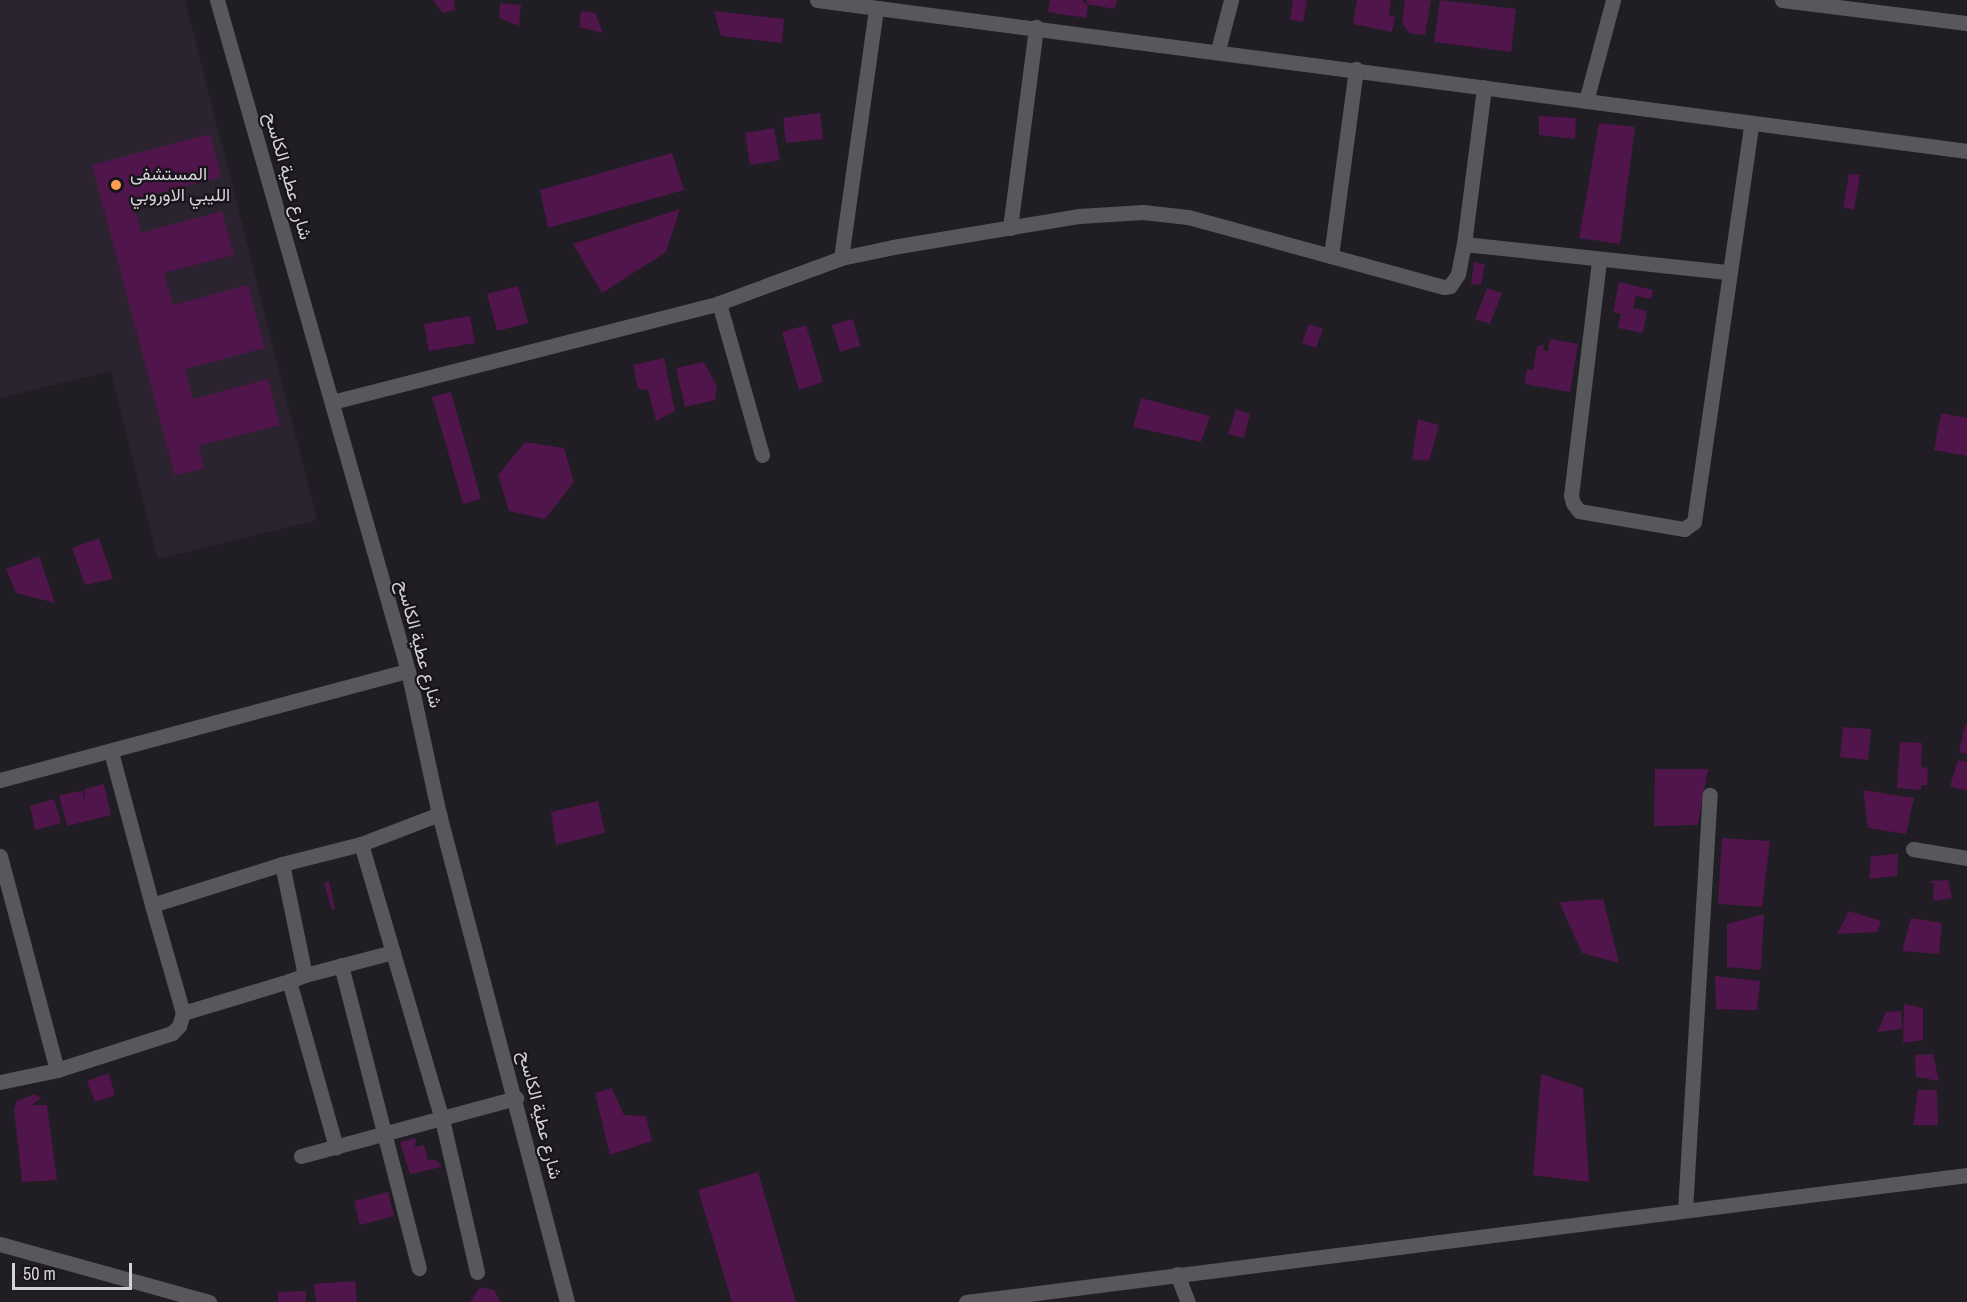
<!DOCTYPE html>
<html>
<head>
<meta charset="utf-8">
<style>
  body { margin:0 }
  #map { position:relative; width:1967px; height:1302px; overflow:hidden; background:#211d24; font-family:"Archivo Narrow",Vazirmatn,sans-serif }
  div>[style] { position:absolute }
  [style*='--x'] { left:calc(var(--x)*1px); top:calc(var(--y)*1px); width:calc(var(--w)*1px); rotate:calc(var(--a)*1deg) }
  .built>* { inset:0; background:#2b2430 }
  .building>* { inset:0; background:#50154a }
  .minor>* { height:15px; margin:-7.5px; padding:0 7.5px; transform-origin:7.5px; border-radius:7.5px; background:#58575b }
  .dots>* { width:16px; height:16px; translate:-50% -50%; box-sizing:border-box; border:3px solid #18141b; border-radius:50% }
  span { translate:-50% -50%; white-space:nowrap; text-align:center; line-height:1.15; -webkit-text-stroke:4.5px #18141b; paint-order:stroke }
  .poi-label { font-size:18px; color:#d5d2d7 }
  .left { translate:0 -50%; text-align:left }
  .street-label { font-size:18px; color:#d5d2d7 }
  .scale { position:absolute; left:12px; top:1263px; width:120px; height:27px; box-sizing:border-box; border:3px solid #d5d2d7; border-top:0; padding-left:8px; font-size:18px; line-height:21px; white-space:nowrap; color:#d5d2d7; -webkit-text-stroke:4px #18141b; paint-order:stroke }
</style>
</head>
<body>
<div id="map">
  <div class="built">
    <div style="clip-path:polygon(0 0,185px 0,317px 520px,158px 559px,111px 371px,0 398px)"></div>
  </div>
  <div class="building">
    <div style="clip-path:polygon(433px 0,454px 0,455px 10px,443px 13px)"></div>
    <div style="clip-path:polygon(1050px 0,1082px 0,1088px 7px,1086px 18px,1048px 12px)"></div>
    <div style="clip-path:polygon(1087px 0,1117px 0,1115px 9px,1086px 4px)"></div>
    <div style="clip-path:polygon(1293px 0,1307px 0,1303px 22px,1290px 20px)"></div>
    <div style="clip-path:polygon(1357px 0,1391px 0,1389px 15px,1395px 16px,1392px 32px,1353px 24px)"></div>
    <div style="clip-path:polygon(1405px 0,1431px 0,1425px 35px,1409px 33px,1402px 23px)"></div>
    <div style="clip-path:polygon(1440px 0,1516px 9px,1511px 52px,1434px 42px)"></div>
    <div style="clip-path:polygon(500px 3px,521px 5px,519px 26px,499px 18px)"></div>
    <div style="clip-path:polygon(581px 11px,595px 13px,603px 33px,579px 27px)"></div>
    <div style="clip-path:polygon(714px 11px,784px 19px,782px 43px,721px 36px)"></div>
    <div style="clip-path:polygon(820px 113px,823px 139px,786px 143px,783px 118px)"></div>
    <div style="clip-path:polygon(1539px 116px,1576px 118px,1575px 139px,1539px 135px)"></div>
    <div style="clip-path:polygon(1599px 123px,1635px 127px,1620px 244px,1579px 238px)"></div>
    <div style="clip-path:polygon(774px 128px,780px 160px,750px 165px,745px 133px)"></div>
    <div style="clip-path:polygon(210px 134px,221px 177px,133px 200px,141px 233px,222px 211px,234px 255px,164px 273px,173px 305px,248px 285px,265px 348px,185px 369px,193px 399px,268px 379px,280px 425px,198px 446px,204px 468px,175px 476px,92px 165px)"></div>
    <div style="clip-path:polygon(672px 153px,684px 190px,548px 228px,540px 190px)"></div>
    <div style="clip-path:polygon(1849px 174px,1860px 175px,1854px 210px,1843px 207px)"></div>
    <div style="clip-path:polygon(680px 209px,666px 252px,602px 293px,573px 244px)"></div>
    <div style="clip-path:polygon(1474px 262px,1485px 264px,1481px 285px,1471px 284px)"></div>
    <div style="clip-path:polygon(1619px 282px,1653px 290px,1651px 299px,1636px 296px,1633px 308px,1647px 311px,1643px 333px,1618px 328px,1621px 314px,1613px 312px)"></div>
    <div style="clip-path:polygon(518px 286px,528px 323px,497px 331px,487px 294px)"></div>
    <div style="clip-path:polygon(1487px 288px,1502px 293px,1490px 324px,1475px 319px)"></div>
    <div style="clip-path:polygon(470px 316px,475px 343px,429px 351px,424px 324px)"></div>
    <div style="clip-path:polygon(853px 319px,860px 346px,840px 352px,832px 325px)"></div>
    <div style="clip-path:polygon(1309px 324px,1323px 329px,1316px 348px,1302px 343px)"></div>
    <div style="clip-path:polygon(806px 325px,823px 382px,799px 390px,782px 332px)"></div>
    <div style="clip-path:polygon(1550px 339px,1578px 344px,1570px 392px,1525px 384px,1527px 369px,1533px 370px,1537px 347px,1544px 344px,1543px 350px,1548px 351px)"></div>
    <div style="clip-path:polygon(664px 358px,675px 411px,656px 421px,648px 390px,638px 389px,633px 365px)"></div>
    <div style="clip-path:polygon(704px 362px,717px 386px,715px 400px,685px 407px,676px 368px)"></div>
    <div style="clip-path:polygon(451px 392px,481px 499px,463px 504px,432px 397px)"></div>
    <div style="clip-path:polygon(1141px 398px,1210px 416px,1201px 442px,1133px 427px)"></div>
    <div style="clip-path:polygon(1236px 409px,1250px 414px,1244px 438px,1228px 434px)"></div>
    <div style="clip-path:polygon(1941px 413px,1967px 418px,1967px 456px,1934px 450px)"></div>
    <div style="clip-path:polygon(1418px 419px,1439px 425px,1429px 461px,1412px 459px)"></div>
    <div style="clip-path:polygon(525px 442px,564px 448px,574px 482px,545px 519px,509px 511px,498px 475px)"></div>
    <div style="clip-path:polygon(99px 538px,113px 579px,85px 585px,72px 548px)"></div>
    <div style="clip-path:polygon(39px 556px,55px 603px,16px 593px,6px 569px)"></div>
    <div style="clip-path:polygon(1965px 725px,1967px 726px,1967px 754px,1959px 752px)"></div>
    <div style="clip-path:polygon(1843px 727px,1871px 729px,1868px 760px,1840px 757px)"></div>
    <div style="clip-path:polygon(1900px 742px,1922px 743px,1921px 767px,1928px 768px,1927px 785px,1921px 785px,1921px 790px,1897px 788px)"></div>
    <div style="clip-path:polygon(1958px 760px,1967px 762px,1967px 791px,1950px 786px)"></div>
    <div style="clip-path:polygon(1655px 769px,1708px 769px,1698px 825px,1654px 826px)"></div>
    <div style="clip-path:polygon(104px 784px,111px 815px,67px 826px,59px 795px,82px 791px,85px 802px,84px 789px)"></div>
    <div style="clip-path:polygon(1863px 790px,1914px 798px,1906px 834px,1868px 828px)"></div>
    <div style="clip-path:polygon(54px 799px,61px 823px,35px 830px,30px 806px)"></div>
    <div style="clip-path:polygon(598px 801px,605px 833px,556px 845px,551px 812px)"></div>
    <div style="clip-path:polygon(1722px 838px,1770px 841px,1762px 907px,1718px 904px)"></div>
    <div style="clip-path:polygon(1898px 854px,1897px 876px,1869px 879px,1871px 856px)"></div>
    <div style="clip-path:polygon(1948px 880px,1952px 898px,1933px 901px,1934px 884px,1929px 881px)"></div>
    <div style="clip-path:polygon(329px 881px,335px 909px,332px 910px,324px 883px)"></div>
    <div style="clip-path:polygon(1603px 899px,1619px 963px,1582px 953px,1559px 902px)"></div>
    <div style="clip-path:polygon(1849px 911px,1881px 921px,1877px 932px,1837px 934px)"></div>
    <div style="clip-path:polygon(1764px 914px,1761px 970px,1727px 967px,1727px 924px)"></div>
    <div style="clip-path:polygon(1911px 918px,1942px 923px,1939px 954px,1902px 951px)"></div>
    <div style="clip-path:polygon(1715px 976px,1760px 981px,1757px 1010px,1716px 1009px)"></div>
    <div style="clip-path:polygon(1904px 1004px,1923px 1008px,1923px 1040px,1903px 1043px)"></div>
    <div style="clip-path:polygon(1901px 1011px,1902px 1029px,1877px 1032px,1886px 1012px)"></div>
    <div style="clip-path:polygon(1933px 1054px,1939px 1081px,1916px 1077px,1915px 1055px)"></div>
    <div style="clip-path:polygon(109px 1073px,115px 1095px,95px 1102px,87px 1081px)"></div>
    <div style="clip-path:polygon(1541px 1074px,1583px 1088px,1589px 1182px,1533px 1175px)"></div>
    <div style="clip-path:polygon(612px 1088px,624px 1115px,646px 1116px,652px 1141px,610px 1155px,595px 1093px)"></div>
    <div style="clip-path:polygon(1918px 1090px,1937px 1090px,1938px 1125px,1913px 1125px)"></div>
    <div style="clip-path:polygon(35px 1094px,41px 1098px,32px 1105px,47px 1105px,57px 1180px,22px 1182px,14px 1109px,17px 1101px)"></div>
    <div style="clip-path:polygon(416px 1138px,415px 1147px,424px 1145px,428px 1160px,436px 1160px,442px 1167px,410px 1174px,400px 1142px)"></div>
    <div style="clip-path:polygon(758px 1172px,796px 1302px,732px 1302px,698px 1190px)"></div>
    <div style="clip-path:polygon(388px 1192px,394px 1216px,360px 1225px,354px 1201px)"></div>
    <div style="clip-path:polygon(355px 1281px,357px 1302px,316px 1302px,314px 1284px)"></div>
    <div style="clip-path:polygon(480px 1287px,494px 1290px,500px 1302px,470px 1302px)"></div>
    <div style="clip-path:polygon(306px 1291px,306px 1302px,278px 1302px,278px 1292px)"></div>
  </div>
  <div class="minor">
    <div style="--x:217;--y:0;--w:698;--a:74.11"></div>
    <div style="--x:408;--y:671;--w:146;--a:77.8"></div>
    <div style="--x:439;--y:814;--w:505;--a:75.3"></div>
    <div style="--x:817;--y:0;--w:1160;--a:7.48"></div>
    <div style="--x:1782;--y:0;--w:186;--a:7.1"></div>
    <div style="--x:1218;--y:50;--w:52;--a:-75.4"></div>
    <div style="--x:1586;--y:101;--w:105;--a:-75"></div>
    <div style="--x:1010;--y:228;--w:203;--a:-82.6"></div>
    <div style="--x:1464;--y:244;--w:264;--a:6.1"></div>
    <div style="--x:1331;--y:256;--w:189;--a:-82.4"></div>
    <div style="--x:841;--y:258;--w:252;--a:-82"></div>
    <div style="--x:1599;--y:261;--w:236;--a:96.8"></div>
    <div style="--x:1571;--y:495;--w:8;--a:76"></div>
    <div style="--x:1573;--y:503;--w:10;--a:53"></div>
    <div style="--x:1579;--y:511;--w:107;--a:9.7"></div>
    <div style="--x:1684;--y:529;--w:12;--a:-35"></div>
    <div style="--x:1694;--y:522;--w:402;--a:-81.8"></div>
    <div style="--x:719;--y:303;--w:130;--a:-20.2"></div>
    <div style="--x:841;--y:258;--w:53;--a:-11.9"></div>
    <div style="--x:893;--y:247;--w:189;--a:-9.5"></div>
    <div style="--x:1079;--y:216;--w:64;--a:-3.6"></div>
    <div style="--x:1143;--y:212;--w:45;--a:6.3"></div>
    <div style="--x:1188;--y:217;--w:265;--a:15.3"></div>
    <div style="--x:1444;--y:287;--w:6;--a:-9"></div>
    <div style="--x:1450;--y:286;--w:14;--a:-56"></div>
    <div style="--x:1458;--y:274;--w:31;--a:-79"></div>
    <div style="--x:1464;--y:244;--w:158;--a:-82.7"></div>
    <div style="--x:332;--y:402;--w:399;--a:-14.3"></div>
    <div style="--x:719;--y:303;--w:158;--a:74.2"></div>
    <div style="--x:111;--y:752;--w:158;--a:75"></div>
    <div style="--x:152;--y:905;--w:136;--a:-17.5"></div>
    <div style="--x:282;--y:864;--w:81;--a:-14.2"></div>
    <div style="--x:361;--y:844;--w:84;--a:-21"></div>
    <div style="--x:0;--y:780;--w:422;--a:-15"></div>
    <div style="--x:361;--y:844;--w:287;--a:73.6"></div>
    <div style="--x:442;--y:1119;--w:157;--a:77.1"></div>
    <div style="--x:1913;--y:849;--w:55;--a:9.5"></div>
    <div style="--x:0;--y:856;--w:221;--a:75.1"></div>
    <div style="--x:282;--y:864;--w:113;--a:78.3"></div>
    <div style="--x:305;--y:975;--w:17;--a:159"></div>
    <div style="--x:289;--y:981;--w:173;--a:74.2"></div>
    <div style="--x:341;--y:965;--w:313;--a:75.6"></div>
    <div style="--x:305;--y:975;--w:91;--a:-14.6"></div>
    <div style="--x:183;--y:1013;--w:111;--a:-16.8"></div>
    <div style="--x:0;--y:1082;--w:58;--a:-11.9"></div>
    <div style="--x:57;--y:1070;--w:121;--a:-17.8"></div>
    <div style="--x:172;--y:1033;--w:10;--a:-45"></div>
    <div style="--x:179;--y:1026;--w:14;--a:-73"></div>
    <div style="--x:183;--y:1013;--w:112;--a:-106"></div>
    <div style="--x:301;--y:1156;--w:223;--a:-15.1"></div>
    <div style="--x:1685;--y:1210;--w:416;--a:-86.6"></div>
    <div style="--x:0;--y:1244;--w:217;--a:15.5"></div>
    <div style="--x:1177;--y:1274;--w:30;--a:69"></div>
    <div style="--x:966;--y:1302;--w:1009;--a:-7.23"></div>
  </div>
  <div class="dots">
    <div style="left:116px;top:185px;background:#fb9e50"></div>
  </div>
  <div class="poi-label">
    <span class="left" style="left:130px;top:185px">المستشفی<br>الليبي الاوروبي</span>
  </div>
  <div class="street-label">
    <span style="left:288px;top:176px;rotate:74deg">شارع عطية الكاسح</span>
    <span style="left:419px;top:644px;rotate:75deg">شارع عطية الكاسح</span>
    <span style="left:540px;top:1115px;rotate:76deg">شارع عطية الكاسح</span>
  </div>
  <div class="scale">50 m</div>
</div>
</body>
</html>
